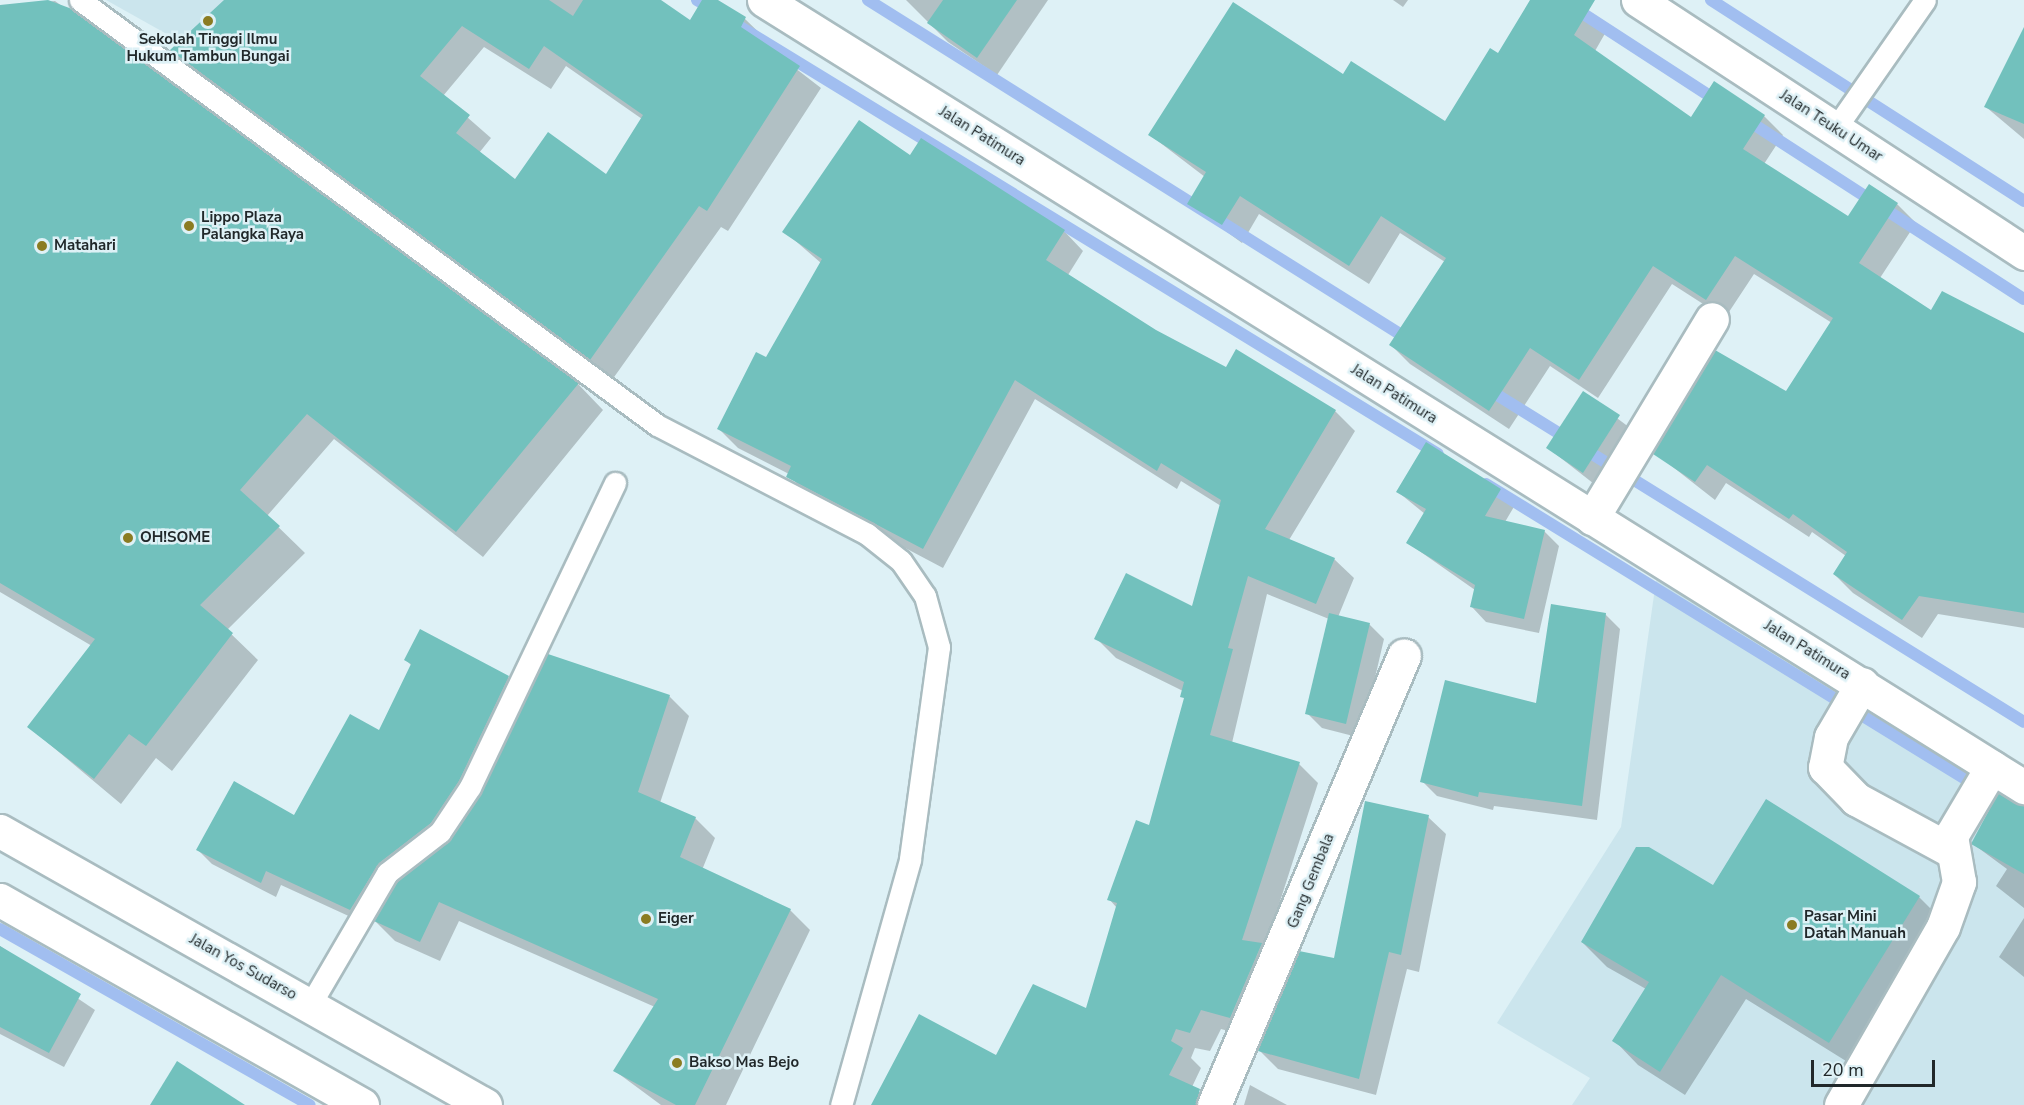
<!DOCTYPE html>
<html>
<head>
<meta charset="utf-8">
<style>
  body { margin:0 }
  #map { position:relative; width:2024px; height:1105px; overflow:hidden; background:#def1f6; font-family:"Nunito Sans",sans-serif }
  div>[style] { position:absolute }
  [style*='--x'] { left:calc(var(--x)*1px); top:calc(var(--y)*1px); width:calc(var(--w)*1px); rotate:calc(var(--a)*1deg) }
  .built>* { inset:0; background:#cbe5ed }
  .shadow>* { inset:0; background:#0003 }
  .stream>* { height:12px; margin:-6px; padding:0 6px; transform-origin:6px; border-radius:6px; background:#a1bef0 }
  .building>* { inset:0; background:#72c1bd }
  .roads { filter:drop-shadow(2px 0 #a9bcc0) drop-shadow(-2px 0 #a9bcc0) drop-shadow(0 2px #a9bcc0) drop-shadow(0 -2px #a9bcc0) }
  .lane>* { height:21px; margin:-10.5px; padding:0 10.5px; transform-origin:10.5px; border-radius:10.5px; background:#fff }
  .street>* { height:33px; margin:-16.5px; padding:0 16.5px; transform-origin:16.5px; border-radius:16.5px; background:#fff }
  .primary>* { height:33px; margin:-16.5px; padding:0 16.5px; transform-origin:16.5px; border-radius:16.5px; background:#fff }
  .dots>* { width:16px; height:16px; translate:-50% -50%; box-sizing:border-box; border:3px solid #def1f6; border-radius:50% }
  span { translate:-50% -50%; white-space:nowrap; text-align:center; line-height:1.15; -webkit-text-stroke:5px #def1f6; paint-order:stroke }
  .poi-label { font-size:15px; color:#21282a; font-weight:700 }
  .left { translate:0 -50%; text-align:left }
  .street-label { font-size:15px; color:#21282a }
  .scale { position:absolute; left:1811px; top:1060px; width:124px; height:27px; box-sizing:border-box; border:3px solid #21282a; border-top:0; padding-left:8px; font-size:18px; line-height:21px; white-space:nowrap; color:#21282a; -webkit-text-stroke:4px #def1f6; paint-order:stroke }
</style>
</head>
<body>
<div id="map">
  <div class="built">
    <div style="clip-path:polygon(106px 0,286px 0,181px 42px)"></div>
    <div style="clip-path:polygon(1657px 574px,2024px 804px,2024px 1105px,1572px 1105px,1590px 1078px,1497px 1023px,1621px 827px)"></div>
  </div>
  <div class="shadow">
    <div style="clip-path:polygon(evenodd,226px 0,656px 0,691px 22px,704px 0,715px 0,745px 19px,767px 40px,764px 44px,821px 88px,728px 231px,721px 227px,612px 380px,193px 72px,172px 50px,226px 0,484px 47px,551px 89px,566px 66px,642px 119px,607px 176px,515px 181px,479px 153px,491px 138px,443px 96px,484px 47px)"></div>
    <div style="clip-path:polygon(906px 0,1048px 0,997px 75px,948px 42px)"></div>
    <div style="clip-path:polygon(1393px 0,1408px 0,1403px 7px)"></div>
    <div style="clip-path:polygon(1531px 0,1569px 0,1588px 11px,1607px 30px,1595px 51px,1692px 119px,1764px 116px,1783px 135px,1764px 164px,1849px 218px,1897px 204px,1916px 223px,1880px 278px,1931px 313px,2024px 334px,2024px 628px,1938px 614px,1922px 638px,1853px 593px,1834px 574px,1846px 556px,1812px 532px,1809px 537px,1726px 483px,1715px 500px,1655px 453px,1786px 393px,1832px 323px,1754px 274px,1725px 318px,1672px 284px,1598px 398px,1550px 366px,1509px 429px,1410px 364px,1391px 345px,1445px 262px,1400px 233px,1369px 284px,1259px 214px,1242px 243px,1189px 204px,1205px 177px,1150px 135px,1343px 76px,1446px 123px,1499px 55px)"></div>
    <div style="clip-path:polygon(55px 1px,578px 384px,603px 410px,483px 557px,334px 439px,267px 516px,305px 553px,227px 630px,258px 660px,172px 771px,156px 758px,121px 804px,29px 727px,92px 646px,0 592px,0 7px)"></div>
    <div style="clip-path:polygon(2024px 30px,2024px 139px,1986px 107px)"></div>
    <div style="clip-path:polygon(911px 157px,1064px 231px,1083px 251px,1068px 275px,1155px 331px,1226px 369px,1237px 351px,1335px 411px,1355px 431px,1289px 540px,1334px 559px,1354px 578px,1338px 617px,1369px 624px,1384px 639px,1361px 738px,1322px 728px,1307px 713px,1329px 619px,1267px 594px,1232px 743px,1299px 764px,1318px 783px,1265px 948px,1250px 1037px,1221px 1029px,1210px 1051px,1195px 1048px,1191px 1058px,1201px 1068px,1192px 1087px,1215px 1105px,872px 1105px,997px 1057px,1087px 1010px,1117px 908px,1109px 899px,1150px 827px,1185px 700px,1183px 691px,1116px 658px,1096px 638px,1193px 608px,1221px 506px,1181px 481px,1177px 489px,1035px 399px,943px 568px,807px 496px,789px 474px,738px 448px,719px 429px,767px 359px,821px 263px,784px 231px)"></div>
    <div style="clip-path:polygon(1584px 393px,1634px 431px,1598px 487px,1548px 448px)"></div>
    <div style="clip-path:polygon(1500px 490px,1515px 505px,1505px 522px,1544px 531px,1559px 546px,1539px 633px,1486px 622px,1472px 607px,1475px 590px,1408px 543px,1425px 514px,1398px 492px)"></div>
    <div style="clip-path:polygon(1605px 614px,1620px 629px,1597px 820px,1494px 806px,1493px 810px,1437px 796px,1422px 781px,1537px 705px)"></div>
    <div style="clip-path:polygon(406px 660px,508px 677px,523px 692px,473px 796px,394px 878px,366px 924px,281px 885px,276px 897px,212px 864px,198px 850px,294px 818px,380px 732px,412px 666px)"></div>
    <div style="clip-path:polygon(669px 696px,689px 716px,660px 803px,695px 818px,715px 838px,702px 870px,790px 910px,810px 930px,726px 1105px,661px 1105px,615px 1071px,655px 1007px,459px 921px,440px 961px,395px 941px,375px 921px)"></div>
    <div style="clip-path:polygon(2014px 805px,2024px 806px,2024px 908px,1996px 886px,2007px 869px,1973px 844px)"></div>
    <div style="clip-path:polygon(1428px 817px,1446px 834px,1419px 972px,1407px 969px,1376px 1095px,1278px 1069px,1260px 1051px,1335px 959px)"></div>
    <div style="clip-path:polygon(1714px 887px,1919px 897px,1943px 921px,1854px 1066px,1746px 999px,1685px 1095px,1638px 1065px,1614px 1040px,1646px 989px,1607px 967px,1582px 942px)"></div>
    <div style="clip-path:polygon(2024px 918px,2024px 977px,1999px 957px)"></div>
    <div style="clip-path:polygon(0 946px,95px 1010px,64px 1067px,0 1034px)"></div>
    <div style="clip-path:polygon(1250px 1085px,1287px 1105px,1244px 1105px)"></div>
  </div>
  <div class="stream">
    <div style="--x:697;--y:0;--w:20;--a:30"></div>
    <div style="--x:868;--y:0;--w:641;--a:32.13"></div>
    <div style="--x:1562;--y:0;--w:187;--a:33"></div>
    <div style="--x:1711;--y:0;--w:372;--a:32.7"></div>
    <div style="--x:729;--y:20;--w:831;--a:31.47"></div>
    <div style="--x:1744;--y:118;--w:333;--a:32.9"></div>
    <div style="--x:1486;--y:388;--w:633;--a:31.83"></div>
    <div style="--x:1486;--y:484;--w:580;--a:31.61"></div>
    <div style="--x:0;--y:929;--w:356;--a:29.6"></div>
  </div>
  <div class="building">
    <div style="clip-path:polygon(48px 0,72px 9px,579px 383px,456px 532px,307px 414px,240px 490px,280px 526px,200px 605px,233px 633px,146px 746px,129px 734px,94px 779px,27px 727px,95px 639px,0 583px,0 5px)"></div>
    <div style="clip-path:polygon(evenodd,224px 0,549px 0,573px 16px,583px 0,661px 0,690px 20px,702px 0,718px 0,746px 17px,741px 27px,800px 66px,707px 211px,699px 206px,590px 360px,170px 50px,224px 0,462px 26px,529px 69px,544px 46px,643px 115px,606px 174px,548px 132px,515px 179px,456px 133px,470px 115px,420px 76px,462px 26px)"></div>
    <div style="clip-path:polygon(943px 0,1017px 0,977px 58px,927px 23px)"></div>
    <div style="clip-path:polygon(1530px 0,1595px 0,1574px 35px,1691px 117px,1714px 81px,1765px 115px,1743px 149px,1848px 216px,1869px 184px,1898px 203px,1859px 263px,1931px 310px,1942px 291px,2024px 333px,2024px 613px,1919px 596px,1902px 620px,1833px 574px,1847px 552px,1793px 514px,1789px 519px,1707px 465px,1695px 482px,1653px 454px,1715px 350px,1786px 391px,1833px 318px,1735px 256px,1706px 300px,1653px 266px,1579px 380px,1530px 348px,1489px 411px,1389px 345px,1446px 258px,1381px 216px,1349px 266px,1240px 196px,1222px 225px,1187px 204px,1206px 172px,1148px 135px,1233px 2px,1343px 74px,1351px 61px,1445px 121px,1490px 48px,1498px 53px)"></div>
    <div style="clip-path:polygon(2024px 27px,2024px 124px,1984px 107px)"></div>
    <div style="clip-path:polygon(859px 120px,910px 155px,921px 138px,1065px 230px,1046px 260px,1156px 330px,1226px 367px,1236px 349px,1336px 410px,1265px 529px,1335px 558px,1316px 604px,1248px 576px,1228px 648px,1233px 649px,1210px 735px,1300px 762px,1242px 940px,1262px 943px,1230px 1018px,1201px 1010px,1190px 1033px,1176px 1029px,1171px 1041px,1183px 1048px,1169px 1075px,1200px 1089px,1196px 1105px,871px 1105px,919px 1014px,996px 1055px,1033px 984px,1086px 1008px,1117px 903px,1107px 900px,1136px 820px,1149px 825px,1184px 698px,1180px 697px,1184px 682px,1094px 639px,1126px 573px,1192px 606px,1221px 500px,1161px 463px,1157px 471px,1015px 380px,923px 549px,786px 477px,791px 466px,717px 429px,756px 352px,766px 357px,822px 259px,782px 232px)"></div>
    <div style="clip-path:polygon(1583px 391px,1620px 415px,1583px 473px,1546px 448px)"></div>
    <div style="clip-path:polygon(1426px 442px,1501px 489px,1485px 516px,1545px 530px,1524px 619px,1470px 607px,1475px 585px,1406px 543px,1426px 509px,1396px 492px)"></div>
    <div style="clip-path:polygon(1551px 604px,1606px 613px,1582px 806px,1479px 792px,1478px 797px,1420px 782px,1445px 680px,1536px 703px)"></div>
    <div style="clip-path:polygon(1329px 613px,1370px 623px,1346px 724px,1305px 714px)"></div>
    <div style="clip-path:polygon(420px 629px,509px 676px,459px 781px,431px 823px,379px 863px,350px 910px,266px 871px,261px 883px,196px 850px,234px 781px,294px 815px,350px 714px,379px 730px,411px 664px,404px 660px)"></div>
    <div style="clip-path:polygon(548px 654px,670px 695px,638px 792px,696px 817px,680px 857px,791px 909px,695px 1105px,676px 1105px,613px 1071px,658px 999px,439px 902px,420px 942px,374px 921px,397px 882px,448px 842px,481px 794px)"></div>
    <div style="clip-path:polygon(1998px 793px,2024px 806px,2024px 874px,1971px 844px)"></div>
    <div style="clip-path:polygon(1766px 799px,1920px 896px,1829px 1043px,1721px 975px,1660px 1072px,1612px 1041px,1649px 982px,1581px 942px,1636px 847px,1649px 847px,1713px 885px)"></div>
    <div style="clip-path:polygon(1365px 801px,1429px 815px,1401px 955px,1389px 952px,1359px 1079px,1258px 1051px,1299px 951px,1334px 958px)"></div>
    <div style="clip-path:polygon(0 946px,81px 994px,49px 1053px,0 1027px)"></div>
    <div style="clip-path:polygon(177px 1061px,245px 1105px,150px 1105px)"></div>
  </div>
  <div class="roads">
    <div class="lane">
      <div style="--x:80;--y:0;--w:717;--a:36.37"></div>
      <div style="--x:657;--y:425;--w:237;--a:27.4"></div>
      <div style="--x:867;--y:534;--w:43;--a:38.5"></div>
      <div style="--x:901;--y:561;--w:42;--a:55.6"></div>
      <div style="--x:925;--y:596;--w:53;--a:74.6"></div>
      <div style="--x:939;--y:647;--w:215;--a:97.8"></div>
      <div style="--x:910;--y:860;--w:255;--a:105.7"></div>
      <div style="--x:1835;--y:129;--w:157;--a:-55.1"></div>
      <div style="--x:310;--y:1005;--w:153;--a:-59.7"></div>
      <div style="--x:387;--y:873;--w:67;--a:-37.7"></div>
      <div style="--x:440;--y:832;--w:54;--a:-56.3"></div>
      <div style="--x:470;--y:787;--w:337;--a:-64.5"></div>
    </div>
    <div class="street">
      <div style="--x:764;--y:0;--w:1486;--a:31.99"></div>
      <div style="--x:1638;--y:0;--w:462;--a:33.2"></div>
      <div style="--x:1592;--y:518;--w:232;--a:-58.9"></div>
      <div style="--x:1862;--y:684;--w:61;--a:120.3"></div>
      <div style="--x:1831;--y:737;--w:31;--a:101"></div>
      <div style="--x:1825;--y:767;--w:45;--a:45.9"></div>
      <div style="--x:1856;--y:799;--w:107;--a:28.5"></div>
      <div style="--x:1214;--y:1105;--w:488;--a:-67.1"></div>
      <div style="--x:1841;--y:1105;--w:205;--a:-60.2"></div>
      <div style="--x:1943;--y:927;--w:48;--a:-70.4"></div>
      <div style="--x:1959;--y:882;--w:47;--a:-99.9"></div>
      <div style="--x:1951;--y:836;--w:80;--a:-59.3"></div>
    </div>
    <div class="primary">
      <div style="--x:0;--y:831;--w:557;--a:29.46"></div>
      <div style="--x:0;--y:900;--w:416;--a:29.5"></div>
    </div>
  </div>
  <div class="dots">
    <div style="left:208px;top:21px;background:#8b7c22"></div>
    <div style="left:189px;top:226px;background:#8b7c22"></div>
    <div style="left:42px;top:246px;background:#8b7c22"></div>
    <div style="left:128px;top:538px;background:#8b7c22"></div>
    <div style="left:646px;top:919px;background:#8b7c22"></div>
    <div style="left:1792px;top:925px;background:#8b7c22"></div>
    <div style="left:677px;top:1063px;background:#8b7c22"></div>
  </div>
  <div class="poi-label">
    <span style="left:208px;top:48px">Sekolah Tinggi Ilmu<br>Hukum Tambun Bungai</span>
    <span class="left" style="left:201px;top:226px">Lippo Plaza<br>Palangka Raya</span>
    <span class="left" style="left:54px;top:246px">Matahari</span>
    <span class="left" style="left:140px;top:538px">OH!SOME</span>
    <span class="left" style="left:1804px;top:925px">Pasar Mini<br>Datah Manuah</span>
    <span class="left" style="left:658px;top:919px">Eiger</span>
    <span class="left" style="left:689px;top:1063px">Bakso Mas Bejo</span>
  </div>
  <div class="street-label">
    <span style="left:1831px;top:126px;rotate:33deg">Jalan Teuku Umar</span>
    <span style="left:982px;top:136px;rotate:32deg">Jalan Patimura</span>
    <span style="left:1394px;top:394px;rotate:32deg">Jalan Patimura</span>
    <span style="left:1807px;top:650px;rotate:32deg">Jalan Patimura</span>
    <span style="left:1311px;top:881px;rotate:-68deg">Gang Gembala</span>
    <span style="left:243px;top:967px;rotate:29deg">Jalan Yos Sudarso</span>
  </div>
  <div class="scale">20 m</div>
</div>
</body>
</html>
